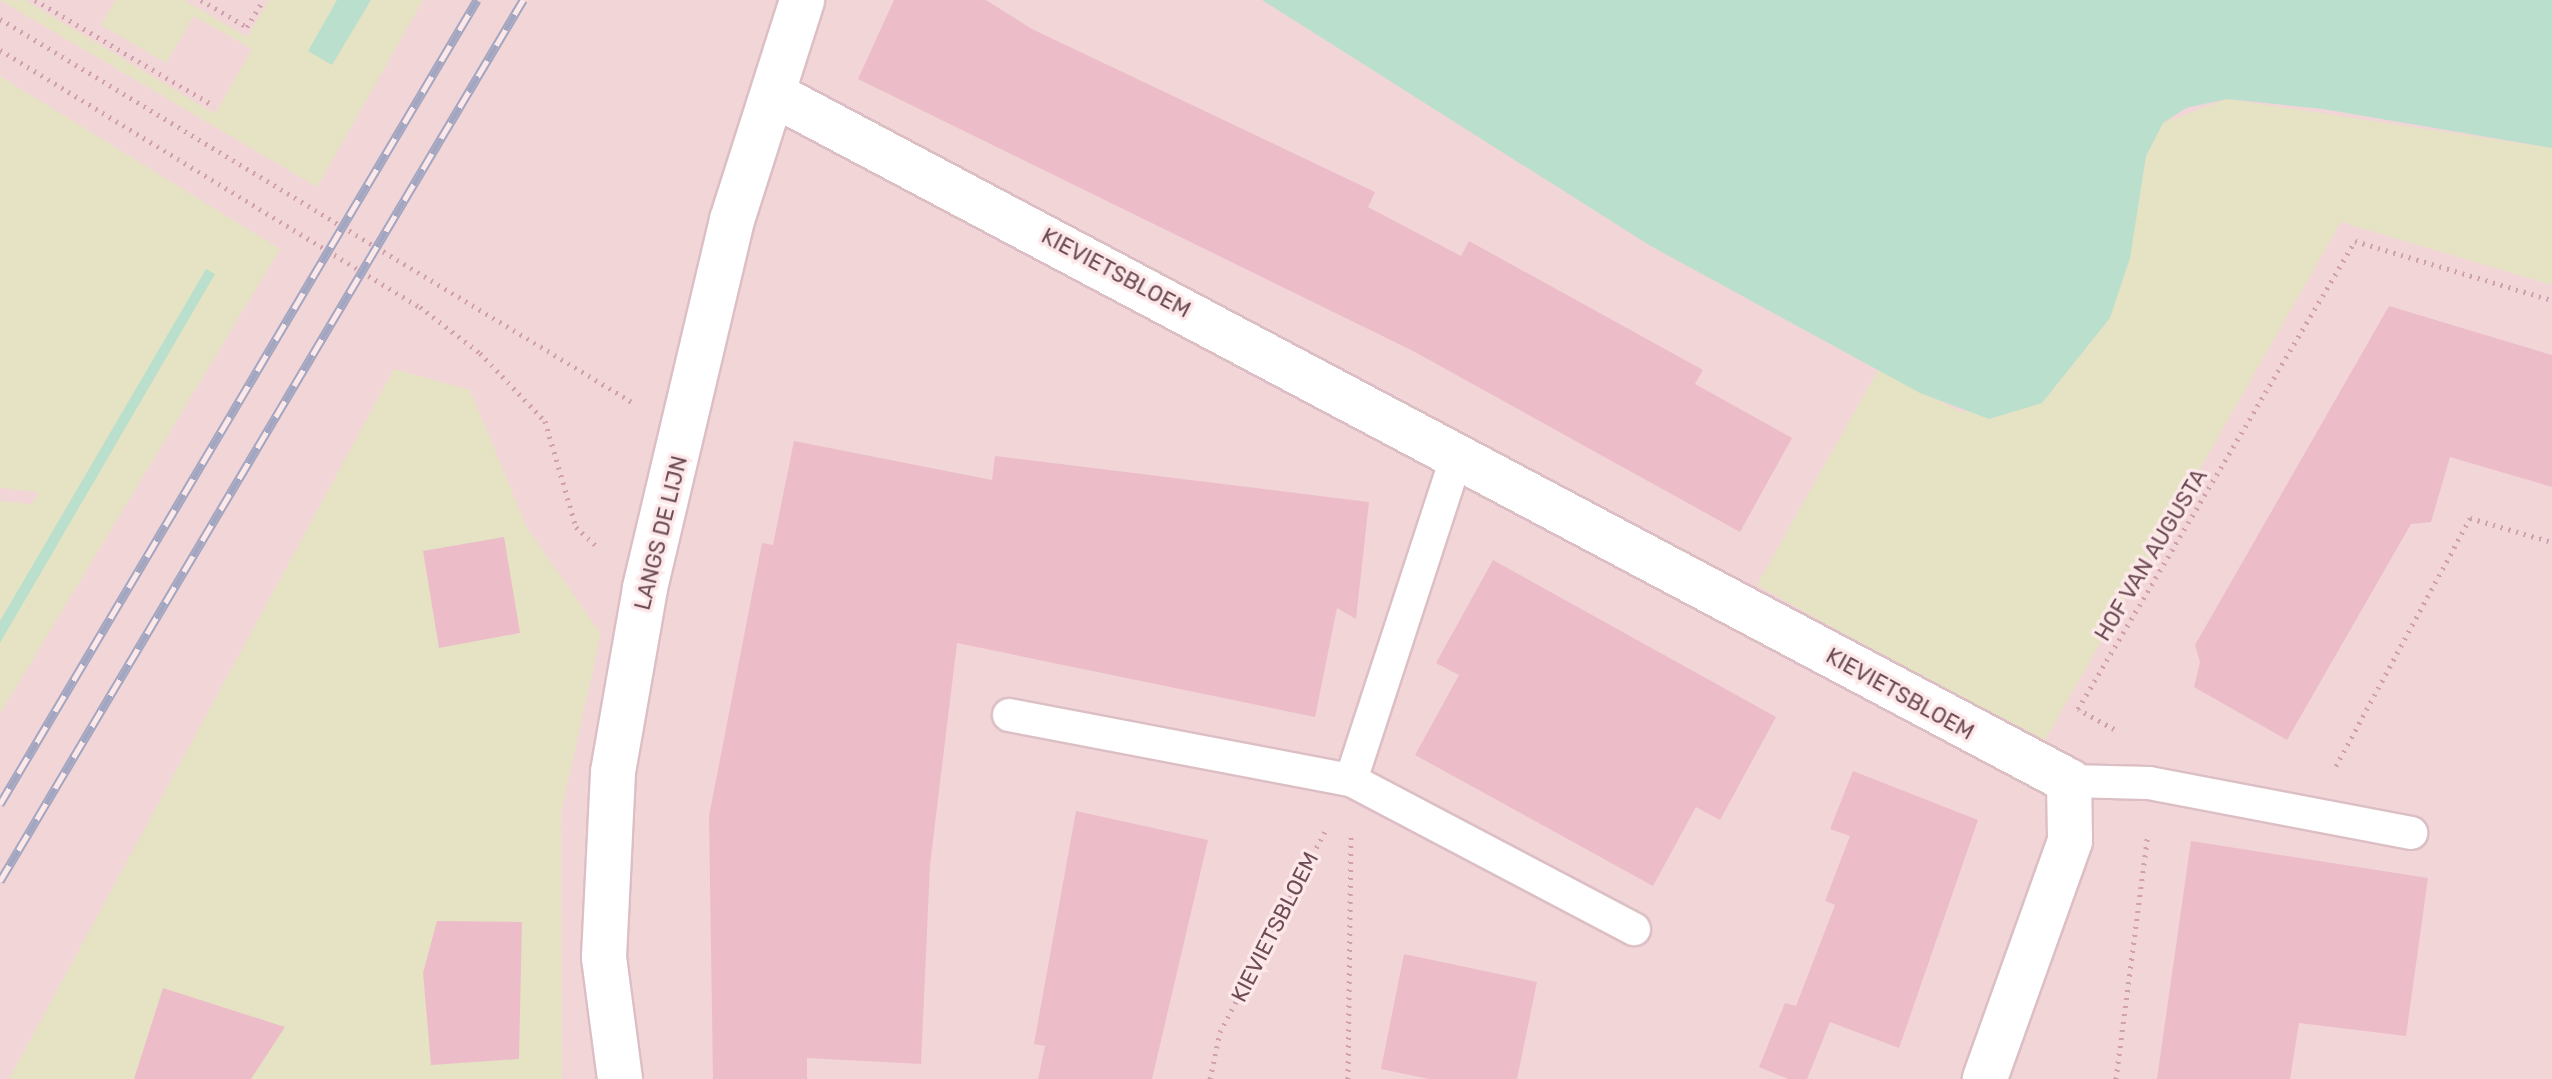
<!DOCTYPE html>
<html>
<head>
<meta charset="utf-8">
<style>
  body { margin:0 }
  #map { position:relative; width:2552px; height:1079px; overflow:hidden; background:#f9e3e3; font-family:Rubik,sans-serif }
  div>[style] { position:absolute }
  [style*='--x'] { left:calc(var(--x)*1px); top:calc(var(--y)*1px); width:calc(var(--w)*1px); rotate:calc(var(--a)*1deg) }
  .residential>* { inset:0; background:#f2d5d7 }
  .green>* { inset:0; background:#e5e3c3 }
  .water>* { inset:0; background:#bae0cd }
  .building>* { inset:0; background:#ecbdc9 }
  .path>* { height:5px; margin-top:-2.5px; transform-origin:0; background:repeating-linear-gradient(90deg,#d0a1ad 0 2px,transparent 0 8px) }
  .roads { filter:drop-shadow(2px 0 #dcbfc5) drop-shadow(-2px 0 #dcbfc5) drop-shadow(0 2px #dcbfc5) drop-shadow(0 -2px #dcbfc5) }
  .lane>* { height:32px; margin:-16px; padding:0 16px; transform-origin:16px; border-radius:16px; background:#fff }
  .street>* { height:44px; margin:-22px; padding:0 22px; transform-origin:22px; border-radius:22px; background:#fff }
  .rail>* { height:9px; margin-top:-4.5px; transform-origin:0; background:repeating-linear-gradient(90deg,#fde8e9 0 18px,#a3a6c1 0 36px); box-sizing:border-box; border-block:2px solid #a3a6c1 }
  span { translate:-50% -50%; white-space:nowrap; text-align:center; line-height:1.15; -webkit-text-stroke:7px #fde8e9; paint-order:stroke }
  .street-label { font-size:22px; color:#6e4c56 }
</style>
</head>
<body>
<div id="map">
  <div class="residential">
    <div style="clip-path:polygon(0 0,2552px 0,2552px 1079px,0 1079px)"></div>
  </div>
  <div class="green">
    <div style="clip-path:polygon(0 0,25px 0,215px 114px,252px 49px,194px 16px,166px 63px,101px 25px,115px 0,184px 0,247px 37px,269px 0,423px 0,317px 187px)"></div>
    <div style="clip-path:polygon(0 76px,280px 249px,0 714px,0 501px,32px 504px,39px 492px,0 488px)"></div>
    <div style="clip-path:polygon(2227px 99px,2552px 148px,2552px 285px,2341px 222px,2042px 745px,1757px 585px,1878px 370px,1961px 412px,2042px 403px,2110px 318px,2146px 156px,2163px 123px)"></div>
    <div style="clip-path:polygon(394px 369px,470px 390px,527px 528px,601px 634px,561px 813px,562px 1079px,9px 1079px)"></div>
  </div>
  <div class="water">
    <div style="clip-path:polygon(337px 0,371px 0,332px 65px,308px 51px)"></div>
    <div style="clip-path:polygon(1262px 0,2552px 0,2552px 148px,2323px 109px,2227px 99px,2186px 108px,2163px 123px,2146px 156px,2130px 258px,2110px 318px,2042px 403px,1989px 419px,1920px 393px,1649px 245px)"></div>
    <div style="clip-path:polygon(206px 269px,215px 274px,0 643px,0 621px)"></div>
  </div>
  <div class="building">
    <div style="clip-path:polygon(894px 0,986px 0,1032px 29px,1375px 192px,1368px 207px,1461px 256px,1469px 241px,1703px 370px,1695px 384px,1792px 438px,1740px 532px,1413px 351px,858px 79px)"></div>
    <div style="clip-path:polygon(2389px 306px,2552px 355px,2552px 487px,2450px 457px,2431px 522px,2411px 524px,2287px 740px,2194px 687px,2200px 662px,2195px 645px)"></div>
    <div style="clip-path:polygon(794px 441px,992px 480px,995px 456px,1369px 502px,1356px 619px,1337px 608px,1315px 717px,957px 643px,930px 865px,921px 1064px,807px 1058px,807px 1079px,713px 1079px,709px 816px,762px 543px,773px 545px)"></div>
    <div style="clip-path:polygon(504px 537px,520px 633px,439px 648px,423px 551px)"></div>
    <div style="clip-path:polygon(1493px 560px,1776px 717px,1720px 820px,1696px 807px,1653px 886px,1415px 755px,1459px 675px,1436px 663px)"></div>
    <div style="clip-path:polygon(1853px 771px,1978px 820px,1899px 1048px,1830px 1022px,1807px 1079px,1788px 1079px,1759px 1067px,1785px 1003px,1796px 1006px,1835px 905px,1825px 901px,1850px 836px,1830px 829px)"></div>
    <div style="clip-path:polygon(1076px 811px,1208px 840px,1152px 1079px,1038px 1079px,1045px 1046px,1034px 1044px)"></div>
    <div style="clip-path:polygon(2191px 841px,2428px 878px,2406px 1036px,2299px 1023px,2290px 1079px,2157px 1079px)"></div>
    <div style="clip-path:polygon(437px 921px,522px 922px,519px 1059px,431px 1065px,423px 973px)"></div>
    <div style="clip-path:polygon(1404px 954px,1537px 982px,1517px 1079px,1429px 1079px,1381px 1069px)"></div>
    <div style="clip-path:polygon(163px 988px,285px 1027px,251px 1079px,134px 1079px)"></div>
  </div>
  <div class="path">
    <div style="--x:35;--y:0;--w:208;--a:30.6"></div>
    <div style="--x:201;--y:0;--w:53;--a:30.4"></div>
    <div style="--x:247;--y:27;--w:31;--a:-59"></div>
    <div style="--x:0;--y:19;--w:739;--a:31.22"></div>
    <div style="--x:0;--y:50;--w:492;--a:31.5"></div>
    <div style="--x:420;--y:307;--w:76;--a:37.5"></div>
    <div style="--x:480;--y:353;--w:94;--a:46.3"></div>
    <div style="--x:545;--y:421;--w:110;--a:73.7"></div>
    <div style="--x:576;--y:527;--w:26;--a:43"></div>
    <div style="--x:2114;--y:729;--w:41;--a:-150.9"></div>
    <div style="--x:2078;--y:709;--w:544;--a:-59.38"></div>
    <div style="--x:2355;--y:241;--w:206;--a:16.7"></div>
    <div style="--x:2336;--y:766;--w:282;--a:-61.6"></div>
    <div style="--x:2470;--y:518;--w:85;--a:16.3"></div>
    <div style="--x:1210;--y:1079;--w:48;--a:-78"></div>
    <div style="--x:1220;--y:1032;--w:231;--a:-62.4"></div>
    <div style="--x:1348;--y:1079;--w:242;--a:-89.3"></div>
    <div style="--x:2116;--y:1079;--w:247;--a:-82.6"></div>
  </div>
  <div class="roads">
    <div class="lane">
      <div style="--x:1009;--y:715;--w:348;--a:10.8"></div>
      <div style="--x:1351;--y:780;--w:320;--a:27.8"></div>
      <div style="--x:1351;--y:780;--w:345;--a:-71.9"></div>
      <div style="--x:2069;--y:781;--w:80;--a:1.4"></div>
      <div style="--x:2149;--y:783;--w:267;--a:10.8"></div>
    </div>
    <div class="street">
      <div style="--x:773;--y:94;--w:1467;--a:27.93"></div>
      <div style="--x:2069;--y:781;--w:60;--a:89"></div>
      <div style="--x:2070;--y:841;--w:253;--a:109.7"></div>
      <div style="--x:620;--y:1079;--w:123;--a:-97.5"></div>
      <div style="--x:604;--y:957;--w:185;--a:-87.2"></div>
      <div style="--x:613;--y:772;--w:187;--a:-80.1"></div>
      <div style="--x:645;--y:588;--w:378;--a:-76.7"></div>
      <div style="--x:732;--y:220;--w:231;--a:-72.3"></div>
    </div>
  </div>
  <div class="rail">
    <div style="--x:0;--y:804;--w:935;--a:-59.32"></div>
    <div style="--x:0;--y:881;--w:1025;--a:-59.3"></div>
  </div>
  <div class="street-label">
    <span style="left:1116px;top:273px;rotate:28deg">KIEVIETSBLOEM</span>
    <span style="left:661px;top:533px;rotate:-76deg">LANGS DE LIJN</span>
    <span style="left:2151px;top:555px;rotate:-59deg">HOF VAN AUGUSTA</span>
    <span style="left:1900px;top:694px;rotate:29deg">KIEVIETSBLOEM</span>
    <span style="left:1275px;top:927px;rotate:-63deg">KIEVIETSBLOEM</span>
  </div>
</div>
</body>
</html>
